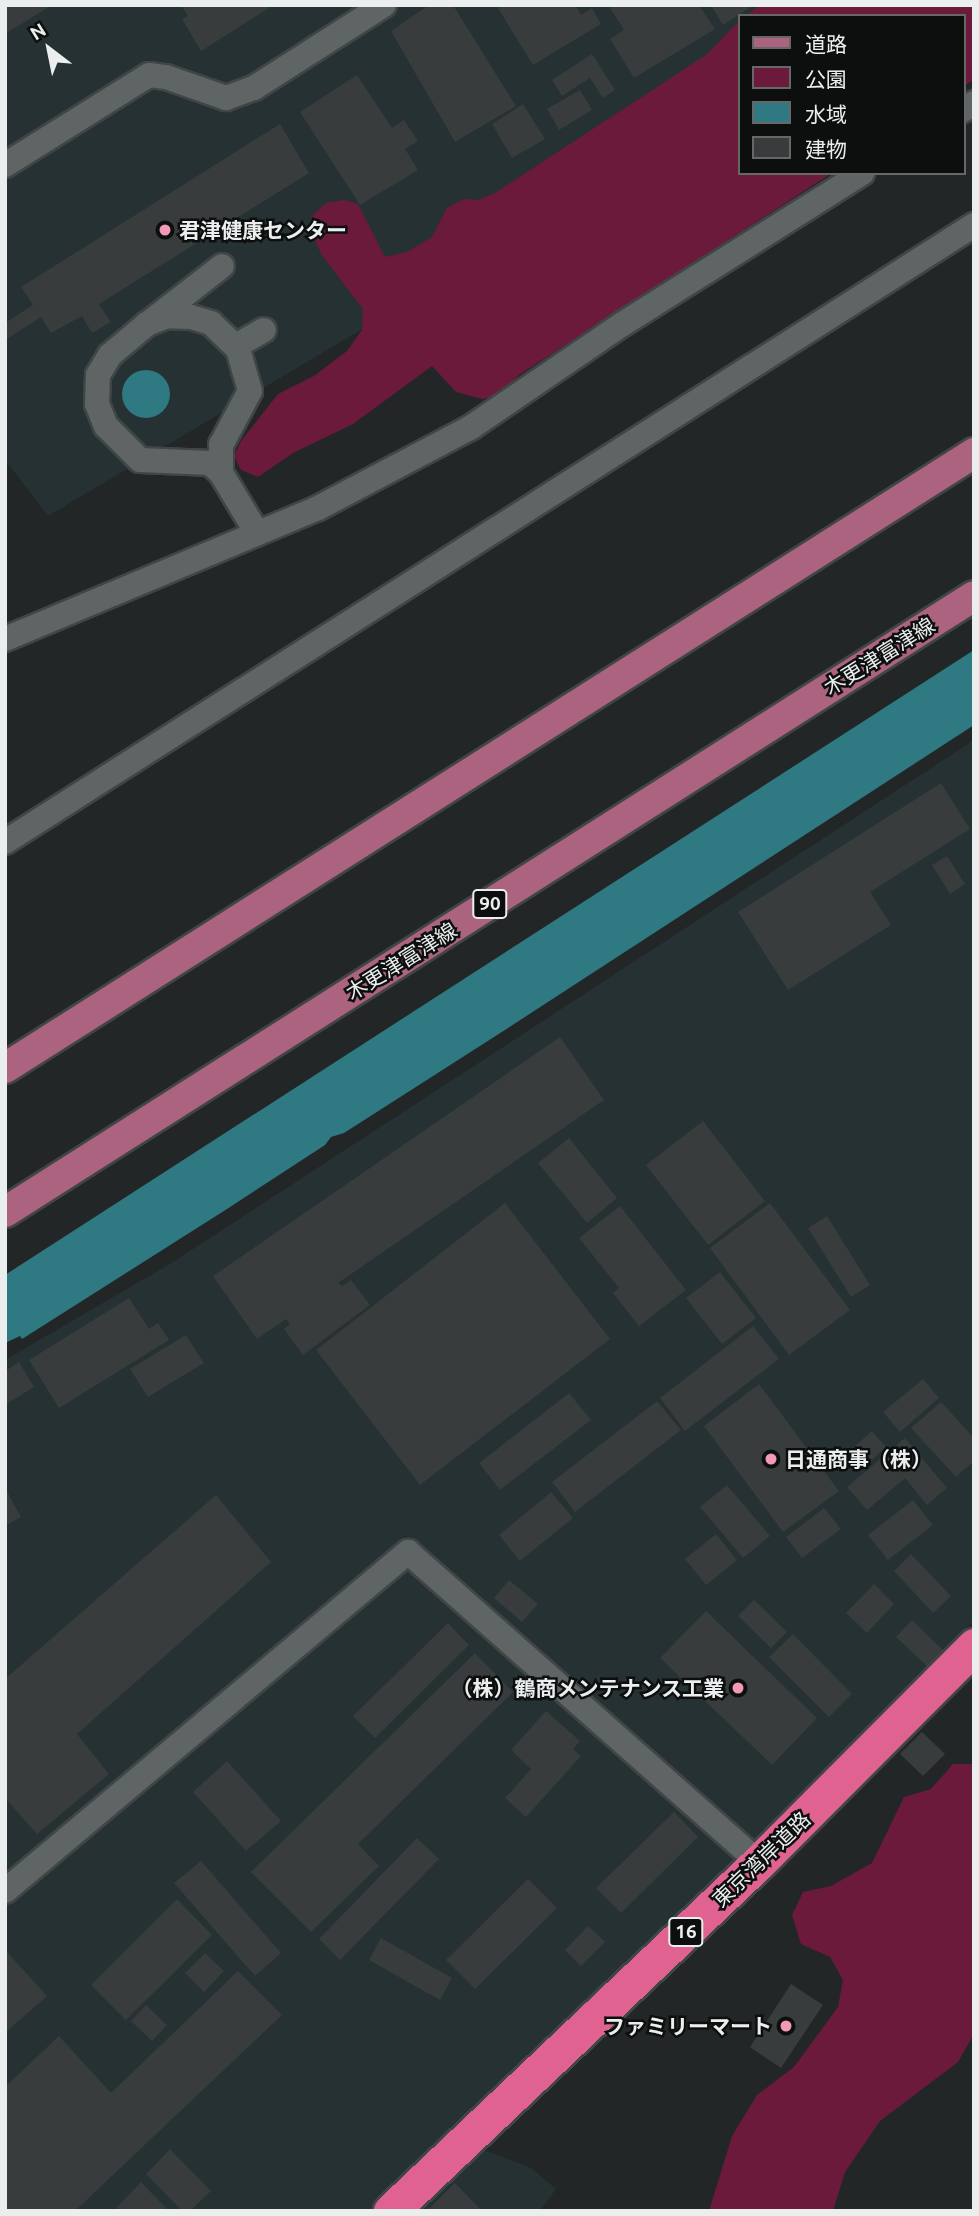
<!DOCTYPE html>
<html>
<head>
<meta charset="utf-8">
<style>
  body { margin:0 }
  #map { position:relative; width:979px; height:2216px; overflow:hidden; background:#222627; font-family:Ubuntu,"Noto Sans JP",sans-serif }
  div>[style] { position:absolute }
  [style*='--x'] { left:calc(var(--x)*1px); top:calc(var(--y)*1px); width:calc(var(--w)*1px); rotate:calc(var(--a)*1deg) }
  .built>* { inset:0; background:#253132 }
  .green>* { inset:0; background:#6c1a3c }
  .water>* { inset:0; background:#2f7a82 }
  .round { border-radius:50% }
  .building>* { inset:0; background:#383c3d }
  .roads { filter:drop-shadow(2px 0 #414545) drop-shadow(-2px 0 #414545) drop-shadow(0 2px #414545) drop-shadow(0 -2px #414545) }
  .minor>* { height:24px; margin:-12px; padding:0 12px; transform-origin:12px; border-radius:12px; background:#5f6565 }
  .major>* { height:30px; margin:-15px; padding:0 15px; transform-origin:15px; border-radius:15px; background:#ac637f }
  .highway>* { height:35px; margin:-17.5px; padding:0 17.5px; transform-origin:17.5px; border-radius:17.5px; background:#e06290 }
  .dots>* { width:19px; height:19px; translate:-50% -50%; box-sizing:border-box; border:4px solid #0d0f0f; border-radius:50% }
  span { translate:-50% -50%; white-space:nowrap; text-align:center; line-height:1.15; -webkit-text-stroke:5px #0d0f0f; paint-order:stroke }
  .shield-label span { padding:2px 5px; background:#0d0f0f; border:2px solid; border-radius:5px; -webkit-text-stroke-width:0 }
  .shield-label { font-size:19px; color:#ebeeee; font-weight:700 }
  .poi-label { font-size:21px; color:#ebeeee; font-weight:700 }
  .left { translate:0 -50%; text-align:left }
  .right { translate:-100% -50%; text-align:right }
  .street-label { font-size:21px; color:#ebeeee }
  .frame { position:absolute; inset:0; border:7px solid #ebeeee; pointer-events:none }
  .legend { position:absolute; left:738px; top:14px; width:228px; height:161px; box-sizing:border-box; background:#0d0f0f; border:2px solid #666868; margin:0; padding:9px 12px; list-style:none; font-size:21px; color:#ebeeee }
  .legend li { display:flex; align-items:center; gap:14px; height:35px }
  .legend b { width:35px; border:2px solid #666868 }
  .north { position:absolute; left:14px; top:14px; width:70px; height:70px; -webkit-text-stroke:5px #0d0f0f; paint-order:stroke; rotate:328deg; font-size:19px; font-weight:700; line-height:28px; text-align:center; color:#ebeeee }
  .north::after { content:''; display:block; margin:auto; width:24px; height:32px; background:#ebeeee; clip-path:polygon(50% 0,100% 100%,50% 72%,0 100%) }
</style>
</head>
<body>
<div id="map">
  <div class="built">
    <div style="clip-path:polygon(5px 5px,875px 5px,859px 16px,739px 16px,739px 94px,546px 220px,48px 516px,5px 460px)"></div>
    <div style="clip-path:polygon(974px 740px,974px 1620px,800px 1804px,464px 2125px,487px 2151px,531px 2168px,556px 2189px,540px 2211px,5px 2211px,5px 1360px,173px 1262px)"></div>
  </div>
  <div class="green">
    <div style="clip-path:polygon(760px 5px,974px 5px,974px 80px,963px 86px,963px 16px,746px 16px)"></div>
    <div style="clip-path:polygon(739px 21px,739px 173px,832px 173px,519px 375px,500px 395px,482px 399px,456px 392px,432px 366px,353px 424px,293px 453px,258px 477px,241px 470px,234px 456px,241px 441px,278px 394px,314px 376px,347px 351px,362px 330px,363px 309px,321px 254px,314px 237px,313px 215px,326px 203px,344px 200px,358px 204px,385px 257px,407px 252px,432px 237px,447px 208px,464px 199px,478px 200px,495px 193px,706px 55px)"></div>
    <div style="clip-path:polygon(953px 1764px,974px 1764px,974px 2034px,958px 2062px,880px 2121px,845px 2172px,833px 2211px,709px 2211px,732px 2136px,757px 2095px,794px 2067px,838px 2007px,843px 1980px,830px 1957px,801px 1944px,792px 1915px,803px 1892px,831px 1886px,872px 1863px,904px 1797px,931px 1789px)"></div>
  </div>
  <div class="water">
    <div class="round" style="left:122px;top:370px;width:48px;height:48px"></div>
    <div style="clip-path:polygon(974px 650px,974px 725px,511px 1026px,344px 1133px,331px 1137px,325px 1145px,227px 1209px,22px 1339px,20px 1336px,5px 1343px,5px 1275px)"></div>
  </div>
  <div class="building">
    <div style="clip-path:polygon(5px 5px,52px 5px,5px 34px)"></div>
    <div style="clip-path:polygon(181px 5px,274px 5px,201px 51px,182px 19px,188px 16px)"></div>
    <div style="clip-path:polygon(429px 5px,453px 5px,516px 106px,455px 142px,391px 31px)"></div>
    <div style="clip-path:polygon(496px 5px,575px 5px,581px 15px,592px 8px,601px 24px,533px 65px)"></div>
    <div style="clip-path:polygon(608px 5px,699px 5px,715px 29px,634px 78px,610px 39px,624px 30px)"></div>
    <div style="clip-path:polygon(711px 5px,754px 5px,723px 25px)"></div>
    <div style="clip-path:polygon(592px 54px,615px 90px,603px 98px,590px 78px,562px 96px,552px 80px)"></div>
    <div style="clip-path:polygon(357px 75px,392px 128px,404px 120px,418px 141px,405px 149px,418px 170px,360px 205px,300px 112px)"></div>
    <div style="clip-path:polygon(580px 90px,592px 110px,559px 130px,547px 109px)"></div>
    <div style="clip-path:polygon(523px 104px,545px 139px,512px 158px,492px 124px)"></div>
    <div style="clip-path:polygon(280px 124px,309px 173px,99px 304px,111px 322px,92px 333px,82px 316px,51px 333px,41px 317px,5px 340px,5px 323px,33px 305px,21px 287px)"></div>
    <div style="clip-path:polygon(941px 783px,970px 829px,870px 892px,891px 925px,788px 990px,738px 912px)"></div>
    <div style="clip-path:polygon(947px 856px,965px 884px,950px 894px,932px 865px)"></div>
    <div style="clip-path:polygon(560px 1037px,604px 1100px,338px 1283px,342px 1286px,351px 1280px,370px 1305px,303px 1355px,284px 1329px,290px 1324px,286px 1319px,257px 1339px,213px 1276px)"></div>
    <div style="clip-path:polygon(703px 1121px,765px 1201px,708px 1245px,646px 1165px)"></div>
    <div style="clip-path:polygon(569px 1138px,617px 1198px,587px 1223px,538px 1163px)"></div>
    <div style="clip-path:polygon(505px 1203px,610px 1339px,420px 1485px,316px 1350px)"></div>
    <div style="clip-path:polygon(770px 1203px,850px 1310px,789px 1355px,710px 1248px)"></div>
    <div style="clip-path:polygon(620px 1206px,686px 1290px,639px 1326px,613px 1293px,619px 1288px,579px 1238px)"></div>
    <div style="clip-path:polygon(827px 1216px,870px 1285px,851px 1297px,808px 1228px)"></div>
    <div style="clip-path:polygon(720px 1272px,756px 1318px,722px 1344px,686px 1298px)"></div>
    <div style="clip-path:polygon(129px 1298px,149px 1329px,158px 1323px,169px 1340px,59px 1408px,29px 1360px)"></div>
    <div style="clip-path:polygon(753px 1326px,779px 1359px,685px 1431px,660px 1398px)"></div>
    <div style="clip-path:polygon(186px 1335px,204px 1363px,148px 1397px,130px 1369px)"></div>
    <div style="clip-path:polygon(19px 1362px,34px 1387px,5px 1405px,5px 1371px)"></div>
    <div style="clip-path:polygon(923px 1379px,939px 1398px,900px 1432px,883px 1412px)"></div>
    <div style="clip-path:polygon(759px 1384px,839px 1491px,783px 1532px,704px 1426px)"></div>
    <div style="clip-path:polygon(569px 1393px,591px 1420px,500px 1490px,479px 1463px)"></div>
    <div style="clip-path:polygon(657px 1401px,681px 1430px,575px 1512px,552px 1482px)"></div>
    <div style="clip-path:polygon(941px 1402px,974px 1438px,974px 1461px,956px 1477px,911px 1428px)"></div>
    <div style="clip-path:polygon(872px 1431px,886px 1447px,867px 1464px,853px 1448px)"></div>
    <div style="clip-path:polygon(905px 1438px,947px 1488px,927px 1505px,905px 1478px,867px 1510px,847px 1487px)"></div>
    <div style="clip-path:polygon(727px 1485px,770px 1536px,743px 1558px,700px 1507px)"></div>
    <div style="clip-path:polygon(5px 1488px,21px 1517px,5px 1526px)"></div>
    <div style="clip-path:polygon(551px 1492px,573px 1518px,520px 1561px,499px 1535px)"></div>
    <div style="clip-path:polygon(216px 1495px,271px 1562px,77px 1734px,109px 1774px,37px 1834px,5px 1798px,5px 1679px)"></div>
    <div style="clip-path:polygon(913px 1500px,933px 1525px,888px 1560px,868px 1535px)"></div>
    <div style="clip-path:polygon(824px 1508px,841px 1529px,802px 1558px,786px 1537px)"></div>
    <div style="clip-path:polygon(716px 1534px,737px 1560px,706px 1585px,685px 1559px)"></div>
    <div style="clip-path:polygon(911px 1554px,951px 1596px,933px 1613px,894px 1571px)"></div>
    <div style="clip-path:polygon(509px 1580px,538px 1604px,522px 1622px,494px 1598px)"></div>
    <div style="clip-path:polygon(874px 1584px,894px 1604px,867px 1633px,846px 1613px)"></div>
    <div style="clip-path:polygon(754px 1600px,787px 1632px,771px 1648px,738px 1616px)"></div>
    <div style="clip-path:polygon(706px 1611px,817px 1718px,772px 1765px,660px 1658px)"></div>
    <div style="clip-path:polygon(912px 1620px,946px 1653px,930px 1669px,896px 1637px)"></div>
    <div style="clip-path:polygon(448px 1623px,469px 1645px,375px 1738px,353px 1716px)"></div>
    <div style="clip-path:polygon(793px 1634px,852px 1694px,829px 1717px,769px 1657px)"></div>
    <div style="clip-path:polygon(475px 1653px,513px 1692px,358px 1844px,379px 1866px,311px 1932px,251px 1872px)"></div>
    <div style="clip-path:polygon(546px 1711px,580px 1741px,573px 1749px,581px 1756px,526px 1817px,505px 1798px,531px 1769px,511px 1750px)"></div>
    <div style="clip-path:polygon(922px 1732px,945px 1754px,923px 1776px,900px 1754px)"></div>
    <div style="clip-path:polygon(227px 1761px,281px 1821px,246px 1851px,193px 1792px)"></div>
    <div style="clip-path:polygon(674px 1812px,698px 1837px,621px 1913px,596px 1888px)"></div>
    <div style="clip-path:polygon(417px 1838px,439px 1859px,340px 1960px,319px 1939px)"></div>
    <div style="clip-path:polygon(201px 1861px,281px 1953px,255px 1976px,174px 1883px)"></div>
    <div style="clip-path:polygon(528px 1879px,557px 1908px,475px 1989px,446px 1960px)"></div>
    <div style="clip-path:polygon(177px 1899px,212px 1935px,126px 2020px,91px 1985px)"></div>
    <div style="clip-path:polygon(588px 1926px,605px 1942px,581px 1966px,565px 1950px)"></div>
    <div style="clip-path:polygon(381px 1938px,452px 1978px,440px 2000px,369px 1960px)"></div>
    <div style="clip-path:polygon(5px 1950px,47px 1996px,5px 2033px)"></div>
    <div style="clip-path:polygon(205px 1953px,224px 1971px,204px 1992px,185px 1973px)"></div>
    <div style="clip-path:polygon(238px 1971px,282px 2015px,75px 2211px,5px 2211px,5px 2087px,59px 2036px,111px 2093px)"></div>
    <div style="clip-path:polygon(791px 1984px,823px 2005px,781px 2068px,750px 2047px)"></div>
    <div style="clip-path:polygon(146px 2005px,167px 2025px,152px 2041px,131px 2021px)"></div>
    <div style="clip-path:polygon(170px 2149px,211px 2191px,190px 2211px,182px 2211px,146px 2174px)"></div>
    <div style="clip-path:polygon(141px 2182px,169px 2211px,121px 2211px,117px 2207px)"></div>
    <div style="clip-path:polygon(455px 2183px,482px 2211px,427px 2211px)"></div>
  </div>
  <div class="roads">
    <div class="minor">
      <div style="--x:963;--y:110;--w:13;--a:-32"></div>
      <div style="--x:5;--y:165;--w:170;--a:-32"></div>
      <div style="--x:149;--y:75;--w:17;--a:7"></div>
      <div style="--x:166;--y:77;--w:64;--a:19.3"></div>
      <div style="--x:226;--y:98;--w:30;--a:-20"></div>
      <div style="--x:254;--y:88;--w:154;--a:-32.6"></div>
      <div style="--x:150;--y:322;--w:91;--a:-37.9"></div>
      <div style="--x:236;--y:346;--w:32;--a:-30"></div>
      <div style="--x:221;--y:473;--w:28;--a:-90"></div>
      <div style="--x:221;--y:445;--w:61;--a:-61.8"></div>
      <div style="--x:250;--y:391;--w:44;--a:-105.9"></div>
      <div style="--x:238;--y:349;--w:37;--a:-136"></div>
      <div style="--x:211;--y:323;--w:21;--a:-163"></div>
      <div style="--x:191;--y:317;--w:24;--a:-178"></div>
      <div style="--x:167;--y:316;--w:22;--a:158"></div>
      <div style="--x:147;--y:324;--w:48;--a:140"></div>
      <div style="--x:110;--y:355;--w:23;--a:121"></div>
      <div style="--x:98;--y:375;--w:29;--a:92"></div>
      <div style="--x:97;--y:404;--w:24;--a:68"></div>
      <div style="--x:106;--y:426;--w:48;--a:45"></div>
      <div style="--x:140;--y:460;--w:70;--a:2.5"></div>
      <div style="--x:210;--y:463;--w:15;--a:42"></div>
      <div style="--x:221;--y:473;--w:70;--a:59"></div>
      <div style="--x:5;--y:639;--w:339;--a:-22.7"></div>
      <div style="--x:318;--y:508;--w:172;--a:-27.8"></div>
      <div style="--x:470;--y:428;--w:183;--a:-34.3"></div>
      <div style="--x:621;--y:325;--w:285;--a:-32.2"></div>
      <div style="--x:5;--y:842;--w:1149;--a:-32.49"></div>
      <div style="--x:5;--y:1891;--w:527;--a:-40.07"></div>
      <div style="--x:408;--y:1552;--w:468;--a:41.5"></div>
    </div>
    <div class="major">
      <div style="--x:5;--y:1068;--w:1148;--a:-32.4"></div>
      <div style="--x:5;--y:1212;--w:1148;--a:-32.44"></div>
    </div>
    <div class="highway">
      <div style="--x:391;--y:2211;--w:507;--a:-43.48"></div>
      <div style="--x:759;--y:1862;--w:305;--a:-45.1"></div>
    </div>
  </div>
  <div class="dots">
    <div style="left:165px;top:230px;background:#f09ab5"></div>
    <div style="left:771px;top:1459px;background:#f09ab5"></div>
    <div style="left:738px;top:1688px;background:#f09ab5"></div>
    <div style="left:786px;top:2026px;background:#f09ab5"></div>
  </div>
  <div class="shield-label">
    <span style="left:490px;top:904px">90</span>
    <span style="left:686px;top:1932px">16</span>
  </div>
  <div class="poi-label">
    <span class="left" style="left:179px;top:230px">君津健康センター</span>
    <span class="left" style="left:785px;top:1459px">日通商事（株）</span>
    <span class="right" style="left:724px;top:1688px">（株）鶴商メンテナンス工業</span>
    <span class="right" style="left:772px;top:2026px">ファミリーマート</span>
  </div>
  <div class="street-label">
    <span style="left:879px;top:656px;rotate:-32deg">木更津富津線</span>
    <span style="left:401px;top:961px;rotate:-32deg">木更津富津線</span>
    <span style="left:761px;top:1859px;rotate:-44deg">東京湾岸道路</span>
  </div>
  <div class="frame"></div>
  <ul class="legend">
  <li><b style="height:9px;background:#ac637f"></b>道路</li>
  <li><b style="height:19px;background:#6c1a3c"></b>公園</li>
  <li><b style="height:19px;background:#2f7a82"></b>水域</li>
  <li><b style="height:19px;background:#383c3d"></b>建物</li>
  </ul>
  <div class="north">N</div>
</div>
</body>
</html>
